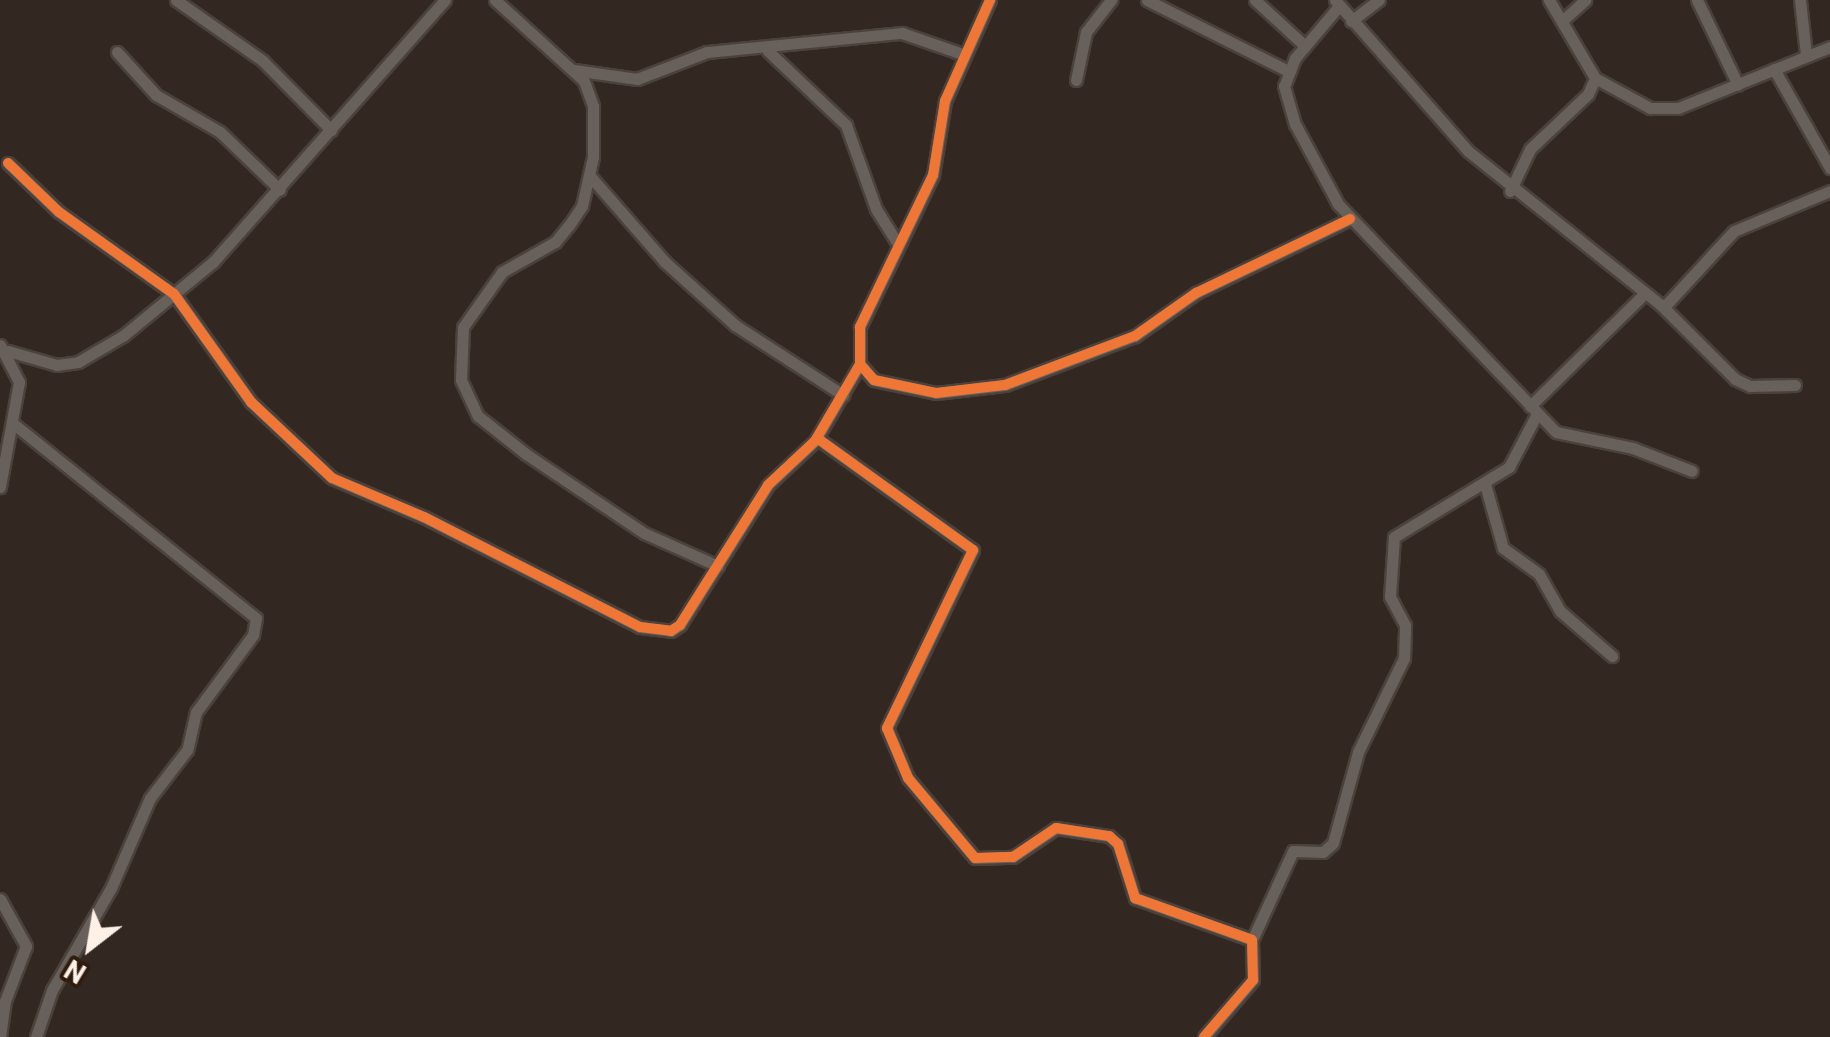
<!DOCTYPE html>
<html>
<head>
<meta charset="utf-8">
<style>
  body { margin:0 }
  #map { position:relative; width:1830px; height:1037px; overflow:hidden; background:#322721; font-family:Barlow,sans-serif }
  div>[style] { position:absolute }
  [style*='--x'] { left:calc(var(--x)*1px); top:calc(var(--y)*1px); width:calc(var(--w)*1px); rotate:calc(var(--a)*1deg) }
  .roads { filter:drop-shadow(2px 0 #4b423c) drop-shadow(-2px 0 #4b423c) drop-shadow(0 2px #4b423c) drop-shadow(0 -2px #4b423c) }
  .street>* { height:11px; margin:-5.5px; padding:0 5.5px; transform-origin:5.5px; border-radius:5.5px; background:#68605b }
  .cycleway>* { height:10px; margin:-5px; padding:0 5px; transform-origin:5px; border-radius:5px; background:#f07635 }
  span { translate:-50% -50%; white-space:nowrap; text-align:center; line-height:1.15; -webkit-text-stroke:10px #301c0f; paint-order:stroke }
  .north { position:absolute; left:40px; top:897px; width:100px; height:100px; -webkit-text-stroke:8px #301c0f; paint-order:stroke; rotate:211deg; font-size:28px; font-weight:700; line-height:40px; text-align:center; color:#fff1e8 }
  .north::after { content:''; display:block; margin:auto; width:35px; height:45px; background:#fff1e8; clip-path:polygon(50% 0,100% 100%,50% 72%,0 100%) }
</style>
</head>
<body>
<div id="map">
  <div class="roads">
    <div class="street">
      <div style="--x:176;--y:0;--w:106;--a:35"></div>
      <div style="--x:263;--y:61;--w:97;--a:45.4"></div>
      <div style="--x:495;--y:0;--w:120;--a:42.3"></div>
      <div style="--x:584;--y:81;--w:27;--a:70"></div>
      <div style="--x:593;--y:106;--w:51;--a:90"></div>
      <div style="--x:593;--y:157;--w:50;--a:102.7"></div>
      <div style="--x:582;--y:206;--w:23;--a:124"></div>
      <div style="--x:569;--y:225;--w:22;--a:129"></div>
      <div style="--x:555;--y:242;--w:61;--a:150.5"></div>
      <div style="--x:502;--y:272;--w:67;--a:125.3"></div>
      <div style="--x:463;--y:327;--w:53;--a:92.2"></div>
      <div style="--x:461;--y:380;--w:40;--a:65"></div>
      <div style="--x:478;--y:416;--w:61;--a:38.4"></div>
      <div style="--x:526;--y:454;--w:142;--a:33.8"></div>
      <div style="--x:644;--y:533;--w:81;--a:24"></div>
      <div style="--x:990;--y:0;--w:111;--a:114"></div>
      <div style="--x:945;--y:101;--w:75;--a:99.2"></div>
      <div style="--x:933;--y:175;--w:169;--a:115.7"></div>
      <div style="--x:860;--y:327;--w:37;--a:90"></div>
      <div style="--x:860;--y:364;--w:21;--a:49"></div>
      <div style="--x:874;--y:380;--w:63;--a:11.8"></div>
      <div style="--x:936;--y:393;--w:69;--a:-6.6"></div>
      <div style="--x:1005;--y:385;--w:139;--a:-20.7"></div>
      <div style="--x:1135;--y:336;--w:75;--a:-35.2"></div>
      <div style="--x:1196;--y:293;--w:171;--a:-25.7"></div>
      <div style="--x:1147;--y:0;--w:158;--a:26.7"></div>
      <div style="--x:1255;--y:0;--w:68;--a:42.6"></div>
      <div style="--x:1335;--y:0;--w:201;--a:48.6"></div>
      <div style="--x:1468;--y:151;--w:246;--a:38.6"></div>
      <div style="--x:1660;--y:304;--w:106;--a:45"></div>
      <div style="--x:1735;--y:379;--w:17;--a:25"></div>
      <div style="--x:1750;--y:386;--w:45;--a:-1.3"></div>
      <div style="--x:1697;--y:0;--w:94;--a:64.2"></div>
      <div style="--x:1800;--y:0;--w:54;--a:83.7"></div>
      <div style="--x:1339;--y:6;--w:68;--a:130.2"></div>
      <div style="--x:1295;--y:58;--w:30;--a:111"></div>
      <div style="--x:1284;--y:86;--w:40;--a:74"></div>
      <div style="--x:1295;--y:124;--w:91;--a:61.7"></div>
      <div style="--x:1338;--y:204;--w:315;--a:46.3"></div>
      <div style="--x:1556;--y:432;--w:79;--a:11.7"></div>
      <div style="--x:1633;--y:448;--w:63;--a:21.3"></div>
      <div style="--x:1563;--y:20;--w:30;--a:-42"></div>
      <div style="--x:1351;--y:21;--w:35;--a:-37"></div>
      <div style="--x:768;--y:51;--w:108;--a:43.5"></div>
      <div style="--x:846;--y:125;--w:89;--a:70.3"></div>
      <div style="--x:876;--y:209;--w:40;--a:58"></div>
      <div style="--x:117;--y:52;--w:58;--a:47.8"></div>
      <div style="--x:156;--y:95;--w:74;--a:30"></div>
      <div style="--x:220;--y:132;--w:83;--a:44"></div>
      <div style="--x:1774;--y:69;--w:114;--a:60.5"></div>
      <div style="--x:574;--y:70;--w:64;--a:8.1"></div>
      <div style="--x:637;--y:79;--w:75;--a:-21.1"></div>
      <div style="--x:707;--y:52;--w:196;--a:-5.6"></div>
      <div style="--x:902;--y:33;--w:67;--a:19.2"></div>
      <div style="--x:1595;--y:78;--w:63;--a:28.6"></div>
      <div style="--x:1650;--y:108;--w:28;--a:0"></div>
      <div style="--x:1678;--y:108;--w:164;--a:-21.9"></div>
      <div style="--x:1076;--y:80;--w:49;--a:-78.2"></div>
      <div style="--x:1086;--y:32;--w:41;--a:-52"></div>
      <div style="--x:8;--y:163;--w:71;--a:43.9"></div>
      <div style="--x:59;--y:212;--w:141;--a:35.5"></div>
      <div style="--x:174;--y:294;--w:133;--a:54.5"></div>
      <div style="--x:251;--y:402;--w:111;--a:43.2"></div>
      <div style="--x:332;--y:478;--w:100;--a:23"></div>
      <div style="--x:424;--y:517;--w:242;--a:27"></div>
      <div style="--x:640;--y:627;--w:31;--a:7"></div>
      <div style="--x:671;--y:631;--w:11;--a:-34"></div>
      <div style="--x:680;--y:625;--w:165;--a:-57.8"></div>
      <div style="--x:768;--y:485;--w:64;--a:-43.1"></div>
      <div style="--x:815;--y:441;--w:89;--a:-59.7"></div>
      <div style="--x:590;--y:176;--w:114;--a:48.9"></div>
      <div style="--x:665;--y:262;--w:94;--a:42"></div>
      <div style="--x:735;--y:325;--w:129;--a:32.9"></div>
      <div style="--x:1510;--y:191;--w:47;--a:-64.5"></div>
      <div style="--x:1530;--y:149;--w:80;--a:-43.5"></div>
      <div style="--x:1588;--y:94;--w:17;--a:-66"></div>
      <div style="--x:1595;--y:78;--w:91;--a:-120.5"></div>
      <div style="--x:1664;--y:307;--w:103;--a:-47.4"></div>
      <div style="--x:1734;--y:231;--w:104;--a:-22.6"></div>
      <div style="--x:0;--y:345;--w:42;--a:62.8"></div>
      <div style="--x:19;--y:382;--w:107;--a:100.3"></div>
      <div style="--x:8;--y:351;--w:51;--a:15.9"></div>
      <div style="--x:57;--y:365;--w:21;--a:-8"></div>
      <div style="--x:78;--y:362;--w:53;--a:-30.4"></div>
      <div style="--x:124;--y:335;--w:115;--a:-39.4"></div>
      <div style="--x:213;--y:262;--w:350;--a:-48.5"></div>
      <div style="--x:1530;--y:406;--w:161;--a:-44.5"></div>
      <div style="--x:15;--y:425;--w:309;--a:38.7"></div>
      <div style="--x:256;--y:618;--w:17;--a:100"></div>
      <div style="--x:253;--y:635;--w:96;--a:126.5"></div>
      <div style="--x:196;--y:712;--w:39;--a:103"></div>
      <div style="--x:187;--y:750;--w:61;--a:127.6"></div>
      <div style="--x:150;--y:798;--w:98;--a:113.4"></div>
      <div style="--x:111;--y:888;--w:118;--a:120"></div>
      <div style="--x:52;--y:990;--w:50;--a:108.8"></div>
      <div style="--x:817;--y:438;--w:192;--a:35.7"></div>
      <div style="--x:973;--y:550;--w:198;--a:115.8"></div>
      <div style="--x:887;--y:728;--w:54;--a:67.2"></div>
      <div style="--x:908;--y:778;--w:104;--a:50.1"></div>
      <div style="--x:975;--y:858;--w:38;--a:-2"></div>
      <div style="--x:1013;--y:857;--w:52;--a:-34"></div>
      <div style="--x:1056;--y:828;--w:54;--a:8.6"></div>
      <div style="--x:1109;--y:836;--w:12;--a:42"></div>
      <div style="--x:1118;--y:844;--w:57;--a:72.5"></div>
      <div style="--x:1135;--y:898;--w:124;--a:19.7"></div>
      <div style="--x:1252;--y:940;--w:40;--a:88.6"></div>
      <div style="--x:1253;--y:980;--w:75;--a:130.7"></div>
      <div style="--x:1485;--y:484;--w:66;--a:74.3"></div>
      <div style="--x:1503;--y:548;--w:44;--a:35.8"></div>
      <div style="--x:1539;--y:574;--w:43;--a:60.4"></div>
      <div style="--x:1560;--y:611;--w:69;--a:40.9"></div>
      <div style="--x:0;--y:899;--w:54;--a:61"></div>
      <div style="--x:26;--y:946;--w:59;--a:110.9"></div>
      <div style="--x:5;--y:1001;--w:36;--a:98"></div>
      <div style="--x:1252;--y:940;--w:98;--a:-65.3"></div>
      <div style="--x:1293;--y:851;--w:30;--a:2"></div>
      <div style="--x:1323;--y:852;--w:13;--a:-42"></div>
      <div style="--x:1333;--y:843;--w:94;--a:-74.6"></div>
      <div style="--x:1358;--y:752;--w:105;--a:-63.9"></div>
      <div style="--x:1404;--y:658;--w:33;--a:-88"></div>
      <div style="--x:1405;--y:625;--w:32;--a:-118"></div>
      <div style="--x:1390;--y:597;--w:60;--a:-86.2"></div>
      <div style="--x:1394;--y:537;--w:135;--a:-31.3"></div>
      <div style="--x:1509;--y:467;--w:60;--a:-62.2"></div>
    </div>
  </div>
  <div class="cycleway">
    <div style="--x:990;--y:0;--w:111;--a:114"></div>
    <div style="--x:945;--y:101;--w:75;--a:99.2"></div>
    <div style="--x:933;--y:175;--w:169;--a:115.7"></div>
    <div style="--x:860;--y:327;--w:37;--a:90"></div>
    <div style="--x:860;--y:364;--w:21;--a:49"></div>
    <div style="--x:874;--y:380;--w:63;--a:11.8"></div>
    <div style="--x:936;--y:393;--w:69;--a:-6.6"></div>
    <div style="--x:1005;--y:385;--w:139;--a:-20.7"></div>
    <div style="--x:1135;--y:336;--w:75;--a:-35.2"></div>
    <div style="--x:1196;--y:293;--w:171;--a:-25.7"></div>
    <div style="--x:8;--y:163;--w:71;--a:43.9"></div>
    <div style="--x:59;--y:212;--w:141;--a:35.5"></div>
    <div style="--x:174;--y:294;--w:133;--a:54.5"></div>
    <div style="--x:251;--y:402;--w:111;--a:43.2"></div>
    <div style="--x:332;--y:478;--w:100;--a:23"></div>
    <div style="--x:424;--y:517;--w:242;--a:27"></div>
    <div style="--x:640;--y:627;--w:31;--a:7"></div>
    <div style="--x:671;--y:631;--w:11;--a:-34"></div>
    <div style="--x:680;--y:625;--w:165;--a:-57.8"></div>
    <div style="--x:768;--y:485;--w:64;--a:-43.1"></div>
    <div style="--x:815;--y:441;--w:89;--a:-59.7"></div>
    <div style="--x:817;--y:438;--w:192;--a:35.7"></div>
    <div style="--x:973;--y:550;--w:198;--a:115.8"></div>
    <div style="--x:887;--y:728;--w:54;--a:67.2"></div>
    <div style="--x:908;--y:778;--w:104;--a:50.1"></div>
    <div style="--x:975;--y:858;--w:38;--a:-2"></div>
    <div style="--x:1013;--y:857;--w:52;--a:-34"></div>
    <div style="--x:1056;--y:828;--w:54;--a:8.6"></div>
    <div style="--x:1109;--y:836;--w:12;--a:42"></div>
    <div style="--x:1118;--y:844;--w:57;--a:72.5"></div>
    <div style="--x:1135;--y:898;--w:124;--a:19.7"></div>
    <div style="--x:1252;--y:940;--w:40;--a:88.6"></div>
    <div style="--x:1253;--y:980;--w:75;--a:130.7"></div>
  </div>
  <div class="north">N</div>
</div>
</body>
</html>
